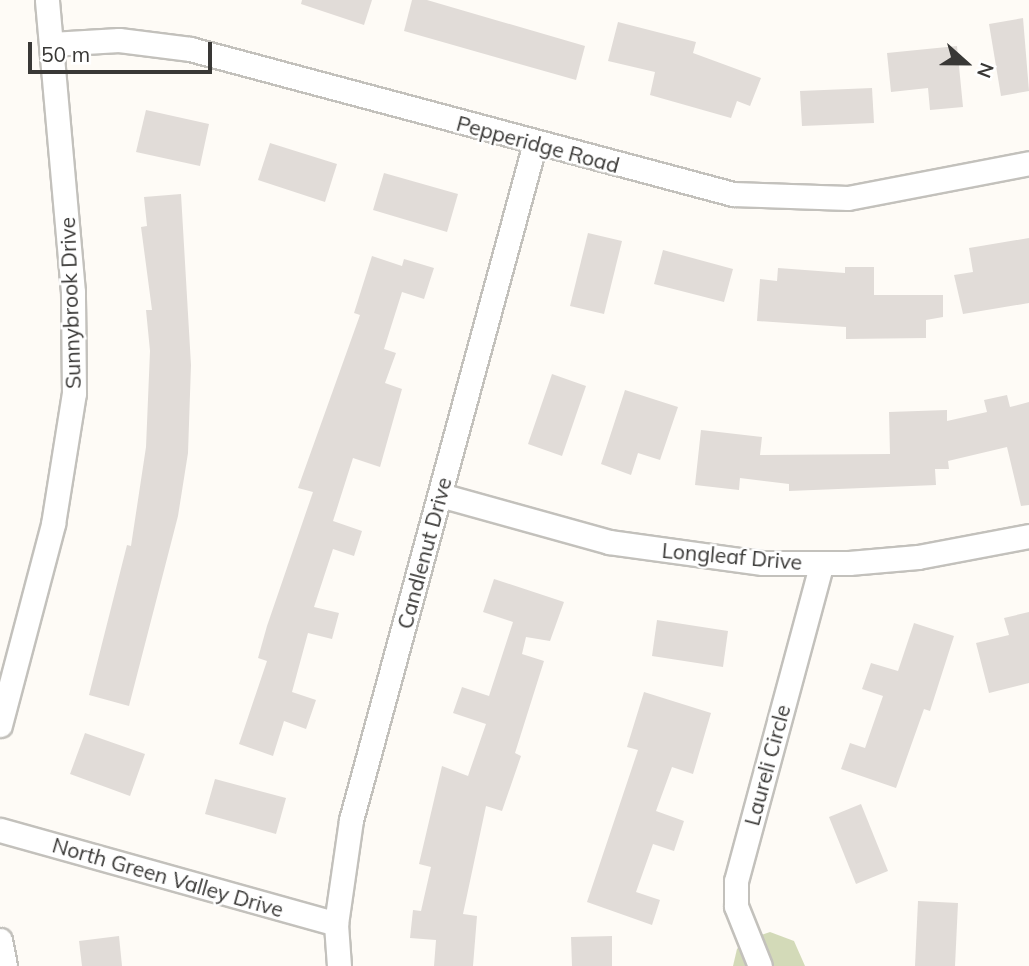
<!DOCTYPE html>
<html>
<head>
<meta charset="utf-8">
<style>
  body { margin:0 }
  #map { position:relative; width:1029px; height:966px; overflow:hidden; background:#fefbf6; font-family:Mulish,sans-serif }
  div>[style] { position:absolute }
  [style*='--x'] { left:calc(var(--x)*1px); top:calc(var(--y)*1px); width:calc(var(--w)*1px); rotate:calc(var(--a)*1deg) }
  .green>* { inset:0; background:#d3dab8 }
  .building>* { inset:0; background:#e1dcd8 }
  .roads { filter:drop-shadow(2px 0 #c3c1bc) drop-shadow(-2px 0 #c3c1bc) drop-shadow(0 2px #c3c1bc) drop-shadow(0 -2px #c3c1bc) }
  .street>* { height:23px; margin:-11.5px; padding:0 11.5px; transform-origin:11.5px; border-radius:11.5px; background:#fff }
  span { translate:-50% -50%; white-space:nowrap; text-align:center; line-height:1.15; -webkit-text-stroke:5px #fff; paint-order:stroke }
  .street-label { font-size:21px; color:#393836 }
  .north { position:absolute; left:931px; top:28px; width:70px; height:70px; -webkit-text-stroke:5px #fff; paint-order:stroke; rotate:111deg; font-size:19px; font-weight:700; line-height:28px; text-align:center; color:#393836 }
  .north::after { content:''; display:block; margin:auto; width:24px; height:32px; background:#393836; clip-path:polygon(50% 0,100% 100%,50% 72%,0 100%) }
  .scale { position:absolute; left:28px; top:42px; width:184px; height:32px; box-sizing:border-box; border:4px solid #393836; border-top:0; padding-left:9px; font-size:21px; line-height:24px; white-space:nowrap; color:#393836; -webkit-text-stroke:5px #fff; paint-order:stroke }
</style>
</head>
<body>
<div id="map">
  <div class="green">
    <div style="clip-path:polygon(770px 932px,794px 941px,805px 966px,733px 966px,737px 949px,746px 940px)"></div>
  </div>
  <div class="building">
    <div style="clip-path:polygon(302px 0,372px 0,364px 25px,301px 4px)"></div>
    <div style="clip-path:polygon(412px 0,427px 0,585px 46px,576px 80px,404px 31px)"></div>
    <div style="clip-path:polygon(1023px 18px,1029px 91px,1001px 96px,989px 24px)"></div>
    <div style="clip-path:polygon(618px 22px,696px 42px,693px 53px,761px 78px,750px 106px,737px 101px,731px 118px,650px 95px,655px 72px,608px 61px)"></div>
    <div style="clip-path:polygon(957px 46px,963px 107px,930px 110px,928px 88px,891px 92px,887px 53px)"></div>
    <div style="clip-path:polygon(872px 88px,874px 123px,802px 126px,800px 91px)"></div>
    <div style="clip-path:polygon(146px 110px,209px 124px,200px 166px,136px 152px)"></div>
    <div style="clip-path:polygon(270px 143px,337px 164px,325px 202px,258px 180px)"></div>
    <div style="clip-path:polygon(384px 173px,458px 194px,447px 232px,373px 210px)"></div>
    <div style="clip-path:polygon(181px 194px,191px 365px,188px 453px,178px 516px,129px 706px,89px 695px,127px 545px,131px 546px,146px 447px,150px 351px,146px 310px,152px 310px,141px 227px,147px 226px,144px 197px)"></div>
    <div style="clip-path:polygon(588px 233px,622px 241px,604px 314px,570px 306px)"></div>
    <div style="clip-path:polygon(1029px 238px,1029px 303px,963px 314px,954px 275px,973px 272px,969px 248px)"></div>
    <div style="clip-path:polygon(663px 250px,733px 269px,724px 302px,654px 284px)"></div>
    <div style="clip-path:polygon(372px 256px,402px 266px,404px 259px,434px 268px,424px 299px,402px 292px,384px 349px,396px 353px,385px 383px,402px 389px,380px 467px,353px 458px,333px 521px,362px 531px,354px 556px,333px 549px,314px 607px,339px 613px,332px 639px,308px 633px,292px 692px,316px 700px,306px 729px,284px 721px,273px 756px,239px 744px,267px 661px,258px 658px,267px 626px,313px 492px,298px 488px,360px 315px,354px 313px)"></div>
    <div style="clip-path:polygon(845px 267px,874px 267px,874px 295px,943px 295px,943px 317px,926px 320px,926px 338px,846px 339px,846px 327px,757px 321px,760px 279px,777px 281px,778px 268px,845px 273px)"></div>
    <div style="clip-path:polygon(552px 374px,586px 386px,562px 456px,528px 444px)"></div>
    <div style="clip-path:polygon(625px 390px,678px 407px,660px 460px,638px 453px,631px 475px,601px 464px)"></div>
    <div style="clip-path:polygon(1007px 395px,1010px 407px,1029px 402px,1029px 505px,1021px 506px,1007px 447px,948px 461px,949px 469px,935px 469px,936px 485px,789px 491px,789px 484px,740px 478px,739px 490px,695px 485px,701px 430px,762px 437px,760px 455px,890px 454px,889px 412px,947px 410px,947px 421px,987px 412px,984px 400px)"></div>
    <div style="clip-path:polygon(494px 579px,564px 602px,550px 641px,526px 637px,522px 654px,544px 661px,515px 753px,521px 756px,502px 811px,486px 806px,463px 914px,477px 916px,473px 966px,434px 966px,436px 940px,410px 938px,413px 910px,421px 911px,431px 867px,419px 864px,442px 766px,468px 776px,486px 724px,453px 713px,462px 687px,489px 696px,513px 622px,483px 612px)"></div>
    <div style="clip-path:polygon(1029px 612px,1029px 683px,989px 693px,976px 643px,1009px 635px,1004px 618px)"></div>
    <div style="clip-path:polygon(657px 620px,728px 631px,723px 667px,652px 656px)"></div>
    <div style="clip-path:polygon(914px 623px,954px 636px,930px 711px,924px 709px,896px 788px,841px 769px,850px 743px,865px 748px,883px 696px,862px 689px,871px 663px,898px 671px)"></div>
    <div style="clip-path:polygon(644px 692px,711px 713px,693px 774px,672px 767px,656px 811px,684px 821px,674px 851px,653px 844px,636px 892px,660px 900px,652px 925px,587px 902px,638px 750px,627px 747px)"></div>
    <div style="clip-path:polygon(85px 733px,145px 754px,130px 796px,70px 774px)"></div>
    <div style="clip-path:polygon(215px 779px,286px 798px,276px 834px,205px 814px)"></div>
    <div style="clip-path:polygon(861px 804px,888px 871px,856px 884px,829px 817px)"></div>
    <div style="clip-path:polygon(918px 901px,958px 903px,955px 966px,915px 966px)"></div>
    <div style="clip-path:polygon(119px 936px,122px 966px,82px 966px,79px 941px)"></div>
    <div style="clip-path:polygon(612px 936px,612px 966px,572px 966px,571px 937px)"></div>
  </div>
  <div class="roads">
    <div class="street">
      <div style="--x:51;--y:44;--w:68;--a:-3.4"></div>
      <div style="--x:119;--y:40;--w:72;--a:7.2"></div>
      <div style="--x:190;--y:49;--w:562;--a:14.95"></div>
      <div style="--x:733;--y:194;--w:115;--a:2"></div>
      <div style="--x:848;--y:198;--w:184;--a:-10.9"></div>
      <div style="--x:440;--y:495;--w:175;--a:15.5"></div>
      <div style="--x:609;--y:542;--w:155;--a:7.8"></div>
      <div style="--x:763;--y:563;--w:86;--a:0"></div>
      <div style="--x:849;--y:563;--w:69;--a:-5"></div>
      <div style="--x:918;--y:557;--w:113;--a:-10.7"></div>
      <div style="--x:0;--y:725;--w:208;--a:-75.2"></div>
      <div style="--x:53;--y:524;--w:133;--a:-80.9"></div>
      <div style="--x:74;--y:393;--w:101;--a:-90.6"></div>
      <div style="--x:73;--y:292;--w:293;--a:-95.1"></div>
      <div style="--x:0;--y:830;--w:349;--a:15.6"></div>
      <div style="--x:0;--y:940;--w:26;--a:79"></div>
      <div style="--x:339;--y:966;--w:42;--a:-94.1"></div>
      <div style="--x:336;--y:924;--w:105;--a:-81.8"></div>
      <div style="--x:351;--y:820;--w:702;--a:-74.8"></div>
      <div style="--x:760;--y:966;--w:65;--a:-111.8"></div>
      <div style="--x:736;--y:906;--w:25;--a:-90"></div>
      <div style="--x:736;--y:881;--w:329;--a:-74.9"></div>
    </div>
  </div>
  <div class="street-label">
    <span style="left:538px;top:144px;rotate:15deg">Pepperidge Road</span>
    <span style="left:70px;top:303px;rotate:-92deg">Sunnybrook Drive</span>
    <span style="left:424px;top:553px;rotate:-75deg">Candlenut Drive</span>
    <span style="left:732px;top:556px;rotate:5deg">Longleaf Drive</span>
    <span style="left:767px;top:765px;rotate:-75deg">Laureli Circle</span>
    <span style="left:168px;top:877px;rotate:16deg">North Green Valley Drive</span>
  </div>
  <div class="north">N</div>
  <div class="scale">50 m</div>
</div>
</body>
</html>
